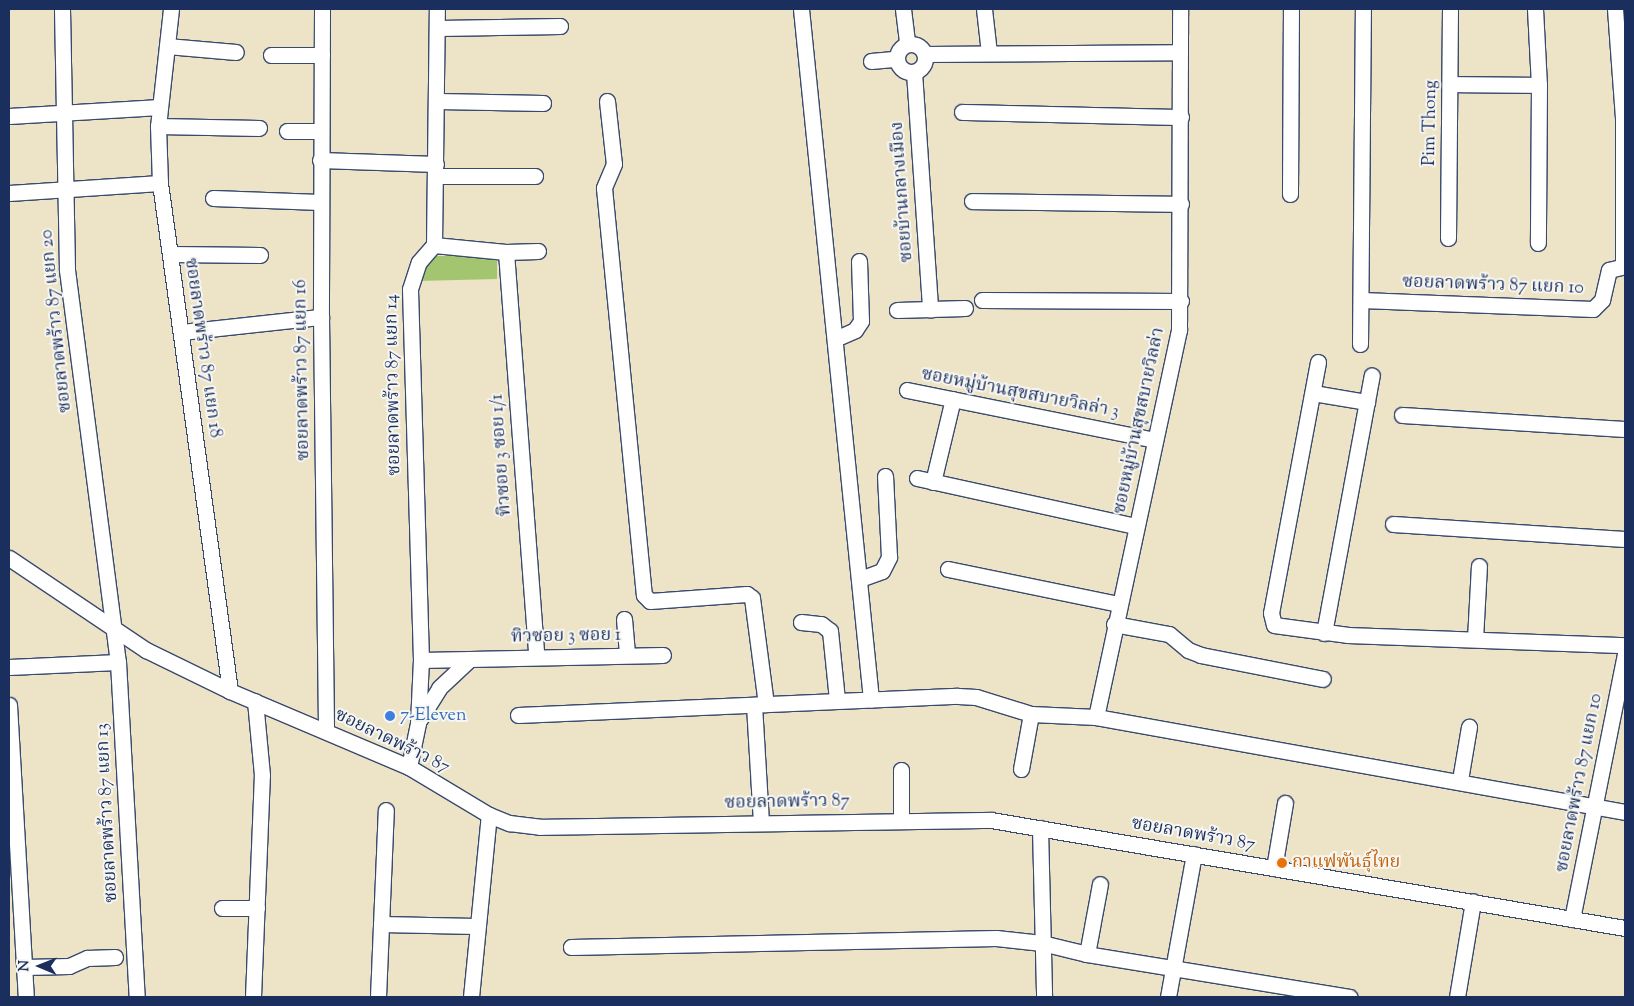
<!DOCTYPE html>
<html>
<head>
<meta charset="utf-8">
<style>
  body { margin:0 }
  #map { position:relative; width:1634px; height:1006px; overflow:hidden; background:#ede3c6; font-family:"Sorts Mill Goudy","Noto Serif Thai",serif }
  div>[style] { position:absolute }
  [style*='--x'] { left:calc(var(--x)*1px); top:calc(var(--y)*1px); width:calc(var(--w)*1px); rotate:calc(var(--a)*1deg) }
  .green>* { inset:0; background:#a3c56f }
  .roads { filter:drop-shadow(1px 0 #3a4a6e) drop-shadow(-1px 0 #3a4a6e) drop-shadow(0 1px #3a4a6e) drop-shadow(0 -1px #3a4a6e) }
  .minor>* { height:15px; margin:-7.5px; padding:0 7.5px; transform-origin:7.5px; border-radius:7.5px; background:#fff }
  .minor>.ring { margin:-7.5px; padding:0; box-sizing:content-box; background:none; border:15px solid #fff; border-radius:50% }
  .dots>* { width:14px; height:14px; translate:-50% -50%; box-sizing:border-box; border:2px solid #f6f6f2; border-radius:50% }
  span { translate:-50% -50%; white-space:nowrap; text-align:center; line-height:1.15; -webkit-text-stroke:4px #f6f6f2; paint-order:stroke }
  .street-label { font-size:18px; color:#1b2f5e }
  .shop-label { font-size:18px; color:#366cbe }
  .left { translate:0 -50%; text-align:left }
  .food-label { font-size:18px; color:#c56008 }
  .frame { position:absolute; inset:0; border:10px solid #1b2f5e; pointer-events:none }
  .north { position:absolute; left:15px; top:941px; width:50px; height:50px; -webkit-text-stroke:4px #f6f6f2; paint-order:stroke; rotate:271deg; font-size:14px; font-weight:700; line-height:20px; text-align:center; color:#1b2f5e }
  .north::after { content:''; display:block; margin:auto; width:18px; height:22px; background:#1b2f5e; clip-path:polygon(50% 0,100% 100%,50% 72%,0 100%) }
</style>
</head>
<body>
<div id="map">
  <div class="green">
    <div style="clip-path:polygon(430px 256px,497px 256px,497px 279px,418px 281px)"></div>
  </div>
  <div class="roads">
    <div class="minor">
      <div style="--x:62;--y:9;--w:261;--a:88.9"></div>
      <div style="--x:67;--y:270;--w:395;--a:82.6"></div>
      <div style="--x:118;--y:662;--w:336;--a:86.8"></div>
      <div style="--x:171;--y:9;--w:118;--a:96.3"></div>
      <div style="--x:158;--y:126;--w:57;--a:88"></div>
      <div style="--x:160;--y:183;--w:513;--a:82.15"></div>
      <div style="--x:322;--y:9;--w:308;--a:90.2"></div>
      <div style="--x:321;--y:317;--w:413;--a:89.3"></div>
      <div style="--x:801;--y:9;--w:694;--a:84.21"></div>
      <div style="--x:903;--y:9;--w:35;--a:83"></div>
      <div style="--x:984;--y:9;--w:44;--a:83.5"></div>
      <div style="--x:1535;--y:9;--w:76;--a:87"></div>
      <div style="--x:1539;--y:85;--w:158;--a:90.4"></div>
      <div style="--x:1615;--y:9;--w:109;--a:85.8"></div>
      <div style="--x:1623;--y:118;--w:148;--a:90"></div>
      <div style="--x:438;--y:28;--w:122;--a:-0.9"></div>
      <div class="ring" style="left:897px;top:44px;width:13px;height:13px"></div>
      <div style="--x:167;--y:46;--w:69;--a:5"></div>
      <div style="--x:925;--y:54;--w:255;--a:-0.4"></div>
      <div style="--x:271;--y:55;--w:51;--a:0"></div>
      <div style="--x:871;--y:61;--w:25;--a:-5"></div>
      <div style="--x:914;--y:72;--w:238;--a:86.1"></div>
      <div style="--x:1450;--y:84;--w:89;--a:0.6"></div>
      <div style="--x:438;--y:101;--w:105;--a:1.1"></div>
      <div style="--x:607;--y:101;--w:63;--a:83.7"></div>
      <div style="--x:614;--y:164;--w:26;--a:113"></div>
      <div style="--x:604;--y:188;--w:409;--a:84.4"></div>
      <div style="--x:644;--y:595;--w:8;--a:45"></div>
      <div style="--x:650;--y:601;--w:97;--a:-4.1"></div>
      <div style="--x:747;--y:594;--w:6;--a:39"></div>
      <div style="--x:752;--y:598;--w:107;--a:82.5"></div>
      <div style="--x:962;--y:112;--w:219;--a:1.3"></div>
      <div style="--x:9;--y:116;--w:151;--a:-3.4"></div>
      <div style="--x:158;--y:126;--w:101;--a:1.1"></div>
      <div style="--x:287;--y:131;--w:34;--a:0"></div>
      <div style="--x:320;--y:160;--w:116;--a:2"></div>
      <div style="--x:436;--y:176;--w:99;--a:0"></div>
      <div style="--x:9;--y:193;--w:151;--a:-3.8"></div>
      <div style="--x:1290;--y:194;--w:185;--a:-89.7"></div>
      <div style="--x:213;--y:198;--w:107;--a:2.1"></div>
      <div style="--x:972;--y:201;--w:209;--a:0.8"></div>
      <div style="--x:1448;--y:238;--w:229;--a:-89.5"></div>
      <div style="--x:434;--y:245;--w:72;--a:5.6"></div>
      <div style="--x:506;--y:252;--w:404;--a:85.7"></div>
      <div style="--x:506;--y:252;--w:32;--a:-2"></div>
      <div style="--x:171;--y:254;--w:89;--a:0.6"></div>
      <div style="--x:982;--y:300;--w:199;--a:0.3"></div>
      <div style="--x:1361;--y:300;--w:232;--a:2.2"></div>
      <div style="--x:1593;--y:309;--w:13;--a:-45"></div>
      <div style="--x:1602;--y:300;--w:31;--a:-77"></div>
      <div style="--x:1609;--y:270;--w:16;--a:-14"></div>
      <div style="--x:897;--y:310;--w:68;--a:-1.7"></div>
      <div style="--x:182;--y:332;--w:140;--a:-6.2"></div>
      <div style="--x:835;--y:339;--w:22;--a:-24"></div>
      <div style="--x:855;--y:330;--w:11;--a:-56"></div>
      <div style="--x:861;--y:321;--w:60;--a:-91.9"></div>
      <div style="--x:1360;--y:344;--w:335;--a:-89.5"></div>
      <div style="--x:1318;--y:362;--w:255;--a:100.6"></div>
      <div style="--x:1271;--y:613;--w:12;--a:76"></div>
      <div style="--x:1274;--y:625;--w:75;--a:7.7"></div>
      <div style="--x:1348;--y:635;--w:277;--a:2.1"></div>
      <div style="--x:907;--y:390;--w:253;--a:11.4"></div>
      <div style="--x:1313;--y:393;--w:55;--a:9.5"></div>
      <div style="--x:1402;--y:415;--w:223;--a:3.6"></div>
      <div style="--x:917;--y:478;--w:224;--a:12.4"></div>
      <div style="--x:933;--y:482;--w:85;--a:-76.5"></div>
      <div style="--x:1393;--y:524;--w:232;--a:3.7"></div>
      <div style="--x:9;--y:558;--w:165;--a:33.9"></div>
      <div style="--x:146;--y:650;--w:93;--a:26"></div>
      <div style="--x:230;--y:691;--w:194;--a:23"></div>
      <div style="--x:409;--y:767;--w:93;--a:31"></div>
      <div style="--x:489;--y:815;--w:22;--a:22"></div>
      <div style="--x:509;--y:823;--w:31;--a:7"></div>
      <div style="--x:540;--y:827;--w:451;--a:-0.9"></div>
      <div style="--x:991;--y:820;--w:643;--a:9.67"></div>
      <div style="--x:948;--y:569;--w:174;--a:11.6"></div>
      <div style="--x:860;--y:579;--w:23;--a:-20"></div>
      <div style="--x:882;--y:571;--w:16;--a:-63"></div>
      <div style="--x:889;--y:557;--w:81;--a:-92.8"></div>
      <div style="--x:624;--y:619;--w:36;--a:85"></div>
      <div style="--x:801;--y:622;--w:20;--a:6"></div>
      <div style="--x:821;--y:624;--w:11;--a:38"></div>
      <div style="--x:830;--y:631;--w:69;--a:84.2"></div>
      <div style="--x:1114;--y:624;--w:56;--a:10.3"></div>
      <div style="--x:1169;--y:634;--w:25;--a:40"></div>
      <div style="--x:1188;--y:650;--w:14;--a:21"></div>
      <div style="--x:1201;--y:655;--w:124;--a:11.1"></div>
      <div style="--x:1324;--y:633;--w:262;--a:-79.5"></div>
      <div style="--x:1475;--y:639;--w:73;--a:-86.9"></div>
      <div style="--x:421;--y:660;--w:242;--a:-1.2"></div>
      <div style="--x:9;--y:667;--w:109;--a:-2.6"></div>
      <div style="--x:9;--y:705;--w:292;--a:86.7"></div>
      <div style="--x:754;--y:705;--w:118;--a:86.6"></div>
      <div style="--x:518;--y:715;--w:440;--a:-2.5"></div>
      <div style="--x:958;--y:696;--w:18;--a:3"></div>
      <div style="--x:976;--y:697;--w:58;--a:17.2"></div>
      <div style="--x:1031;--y:714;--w:65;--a:2.6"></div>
      <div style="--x:1096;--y:717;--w:537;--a:10.18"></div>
      <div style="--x:1096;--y:717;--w:396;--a:-77.9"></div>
      <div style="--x:1179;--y:330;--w:321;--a:-89.8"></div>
      <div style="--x:420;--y:719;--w:36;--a:-58"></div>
      <div style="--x:439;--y:688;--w:42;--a:-43.1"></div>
      <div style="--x:409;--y:767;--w:45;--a:-78.4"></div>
      <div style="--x:418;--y:723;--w:63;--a:-87.3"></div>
      <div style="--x:421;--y:660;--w:371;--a:-91.7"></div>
      <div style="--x:410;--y:289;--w:28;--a:-72"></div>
      <div style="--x:419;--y:262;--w:23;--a:-49"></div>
      <div style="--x:434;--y:245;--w:236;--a:-89.3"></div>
      <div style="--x:1021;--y:769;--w:56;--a:-79.7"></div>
      <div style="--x:901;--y:770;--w:49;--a:90"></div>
      <div style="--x:1460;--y:780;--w:54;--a:-80.4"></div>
      <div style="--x:1040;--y:828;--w:169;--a:88.6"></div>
      <div style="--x:1274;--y:868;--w:66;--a:-80.4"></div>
      <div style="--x:222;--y:908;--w:35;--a:0"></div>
      <div style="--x:1572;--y:919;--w:270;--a:-78.7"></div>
      <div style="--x:381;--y:924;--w:95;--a:1.2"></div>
      <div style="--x:571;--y:947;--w:425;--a:-1.2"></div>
      <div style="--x:996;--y:938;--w:46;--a:6.2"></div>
      <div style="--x:1042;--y:943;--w:46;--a:13.7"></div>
      <div style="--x:1087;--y:954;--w:266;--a:9.3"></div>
      <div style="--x:1087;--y:954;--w:71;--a:-79.5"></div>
      <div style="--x:24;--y:967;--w:45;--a:-1.3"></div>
      <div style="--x:69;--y:966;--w:20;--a:-24"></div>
      <div style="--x:87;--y:958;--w:28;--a:-2"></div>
      <div style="--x:253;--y:997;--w:222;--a:-87.7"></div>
      <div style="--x:262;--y:775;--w:74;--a:-95.4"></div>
      <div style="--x:378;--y:997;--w:187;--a:-87.6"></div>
      <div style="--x:471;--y:997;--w:183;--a:-84.4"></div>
      <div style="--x:1168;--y:997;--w:145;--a:-79.7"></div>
      <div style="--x:1457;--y:997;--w:97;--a:-80.5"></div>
    </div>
  </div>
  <div class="dots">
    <div style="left:390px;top:716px;background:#3f7fe0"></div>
    <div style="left:1282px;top:863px;background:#e8710a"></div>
  </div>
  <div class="street-label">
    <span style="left:1431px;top:123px;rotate:-89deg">Pim Thong</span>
    <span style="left:903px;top:192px;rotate:-94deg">ซอยบ้านกลางเมือง</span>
    <span style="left:1493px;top:286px;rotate:2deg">ซอยลาดพร้าว 87 แยก 10</span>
    <span style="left:57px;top:321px;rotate:-96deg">ซอยลาดพร้าว 87 แยก 20</span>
    <span style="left:202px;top:348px;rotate:82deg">ซอยลาดพร้าว 87 แยก 18</span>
    <span style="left:303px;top:370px;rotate:-91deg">ซอยลาดพร้าว 87 แยก 16</span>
    <span style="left:394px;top:385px;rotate:-91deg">ซอยลาดพร้าว 87 แยก 14</span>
    <span style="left:1020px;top:394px;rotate:11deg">ซอยหมู่บ้านสุขสบายวิลล่า 3</span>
    <span style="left:1140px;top:421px;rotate:-78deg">ซอยหมู่บ้านสุขสบายวิลล่า</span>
    <span style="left:502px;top:455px;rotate:-94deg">ทิวซอย 3 ซอย 1/1</span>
    <span style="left:566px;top:637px;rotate:-1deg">ทิวซอย 3 ซอย 1</span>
    <span style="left:392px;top:742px;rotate:26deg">ซอยลาดพร้าว 87</span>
    <span style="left:1580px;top:783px;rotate:-79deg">ซอยลาดพร้าว 87 แยก 10</span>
    <span style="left:787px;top:803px;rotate:-1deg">ซอยลาดพร้าว 87</span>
    <span style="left:108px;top:813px;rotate:-93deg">ซอยลาดพร้าว 87 แยก 13</span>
    <span style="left:1193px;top:835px;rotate:10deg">ซอยลาดพร้าว 87</span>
  </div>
  <div class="shop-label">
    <span class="left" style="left:400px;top:716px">7-Eleven</span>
  </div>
  <div class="food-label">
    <span class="left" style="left:1292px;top:863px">กาแฟพันธ์ุไทย</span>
  </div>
  <div class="frame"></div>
  <div class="north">N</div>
</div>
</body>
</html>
